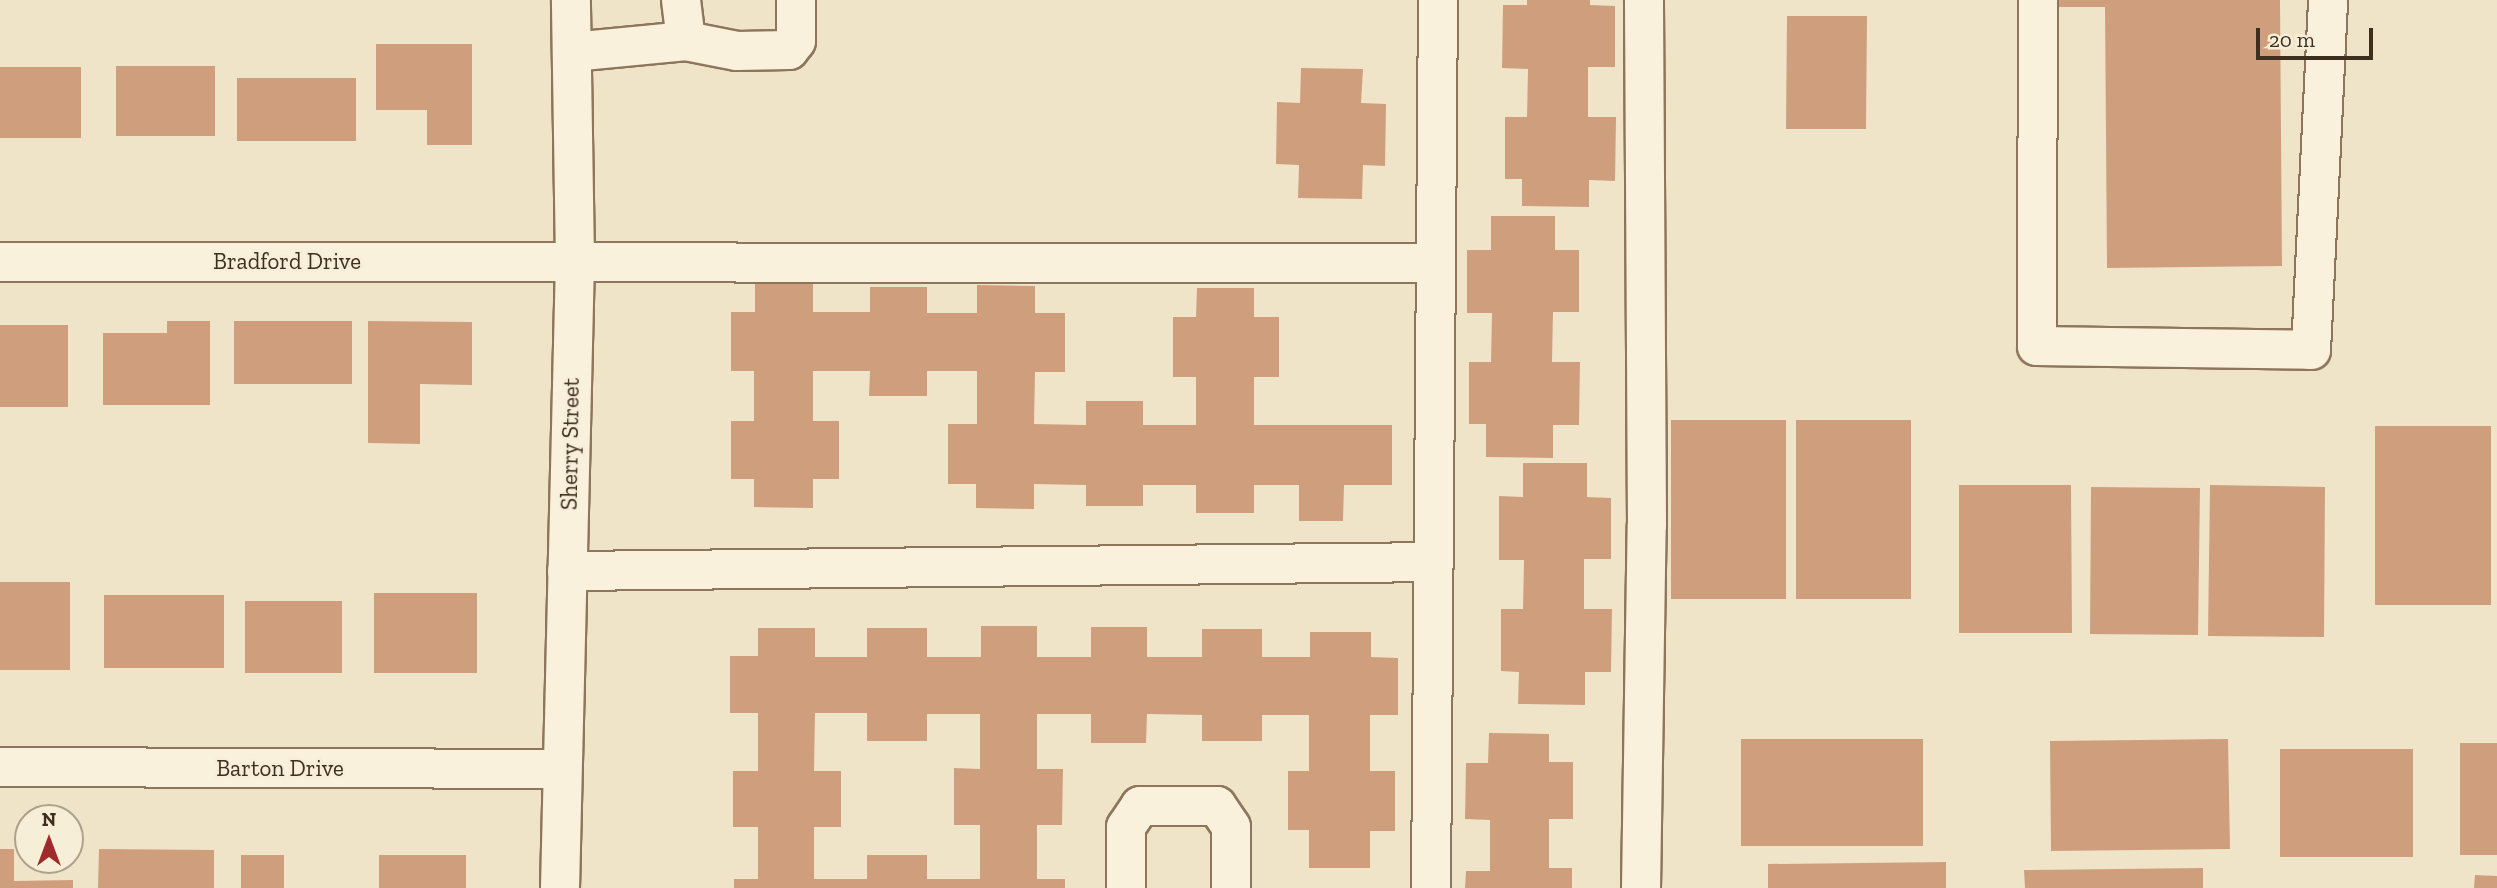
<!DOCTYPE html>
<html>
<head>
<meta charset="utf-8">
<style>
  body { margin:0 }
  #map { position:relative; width:2497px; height:888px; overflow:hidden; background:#f0e4c8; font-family:"Zilla Slab",serif }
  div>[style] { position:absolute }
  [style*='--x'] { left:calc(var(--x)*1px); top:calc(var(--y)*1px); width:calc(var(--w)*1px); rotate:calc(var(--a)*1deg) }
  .building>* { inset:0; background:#cf9f7d }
  .roads { filter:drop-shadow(2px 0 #8d765c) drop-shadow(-2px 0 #8d765c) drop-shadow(0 2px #8d765c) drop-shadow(0 -2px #8d765c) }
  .minor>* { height:38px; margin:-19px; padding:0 19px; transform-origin:19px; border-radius:19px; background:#faf1dc }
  span { translate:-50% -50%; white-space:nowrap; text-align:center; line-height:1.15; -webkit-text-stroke:5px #f7eed8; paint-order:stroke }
  .street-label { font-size:23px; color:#3d2e20 }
  .north { position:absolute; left:14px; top:804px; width:70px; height:70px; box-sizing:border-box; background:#f7eed8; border:2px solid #ada18e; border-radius:50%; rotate:0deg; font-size:19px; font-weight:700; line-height:28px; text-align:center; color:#3d2e20 }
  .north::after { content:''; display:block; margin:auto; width:24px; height:32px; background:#9e2a2b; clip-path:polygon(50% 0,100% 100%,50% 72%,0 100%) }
  .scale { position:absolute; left:2256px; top:28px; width:117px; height:32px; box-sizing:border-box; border:4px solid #3d2e20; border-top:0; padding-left:9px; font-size:21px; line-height:24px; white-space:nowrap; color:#3d2e20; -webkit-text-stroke:5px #f7eed8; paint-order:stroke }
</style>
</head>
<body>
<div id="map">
  <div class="building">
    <div style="clip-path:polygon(1527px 0,1590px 0,1590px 5px,1615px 6px,1615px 67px,1588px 67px,1588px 117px,1616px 117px,1615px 181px,1589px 180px,1589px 207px,1522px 206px,1522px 179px,1505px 179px,1505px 117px,1527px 117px,1528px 69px,1502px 68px,1503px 5px,1527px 5px)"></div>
    <div style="clip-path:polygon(2050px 0,2280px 0,2282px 266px,2107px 268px,2105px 7px,2050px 7px)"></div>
    <div style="clip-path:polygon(1787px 16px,1867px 16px,1866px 129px,1786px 129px)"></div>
    <div style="clip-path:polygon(376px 44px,472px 44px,472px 145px,427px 145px,427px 110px,376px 110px)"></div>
    <div style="clip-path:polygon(116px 66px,215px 66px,215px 136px,116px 136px)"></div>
    <div style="clip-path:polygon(0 67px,81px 67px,81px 138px,0 138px)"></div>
    <div style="clip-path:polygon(1301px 68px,1363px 69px,1361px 103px,1386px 104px,1385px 166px,1363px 165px,1362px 199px,1298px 198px,1299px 165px,1276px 164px,1277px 102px,1300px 103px)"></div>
    <div style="clip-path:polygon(237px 78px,356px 78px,356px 141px,237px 141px)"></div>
    <div style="clip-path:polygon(1491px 216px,1555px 216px,1555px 250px,1579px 250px,1579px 312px,1553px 312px,1552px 362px,1580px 362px,1579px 425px,1553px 425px,1553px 458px,1486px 457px,1486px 424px,1469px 424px,1469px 362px,1491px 362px,1492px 313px,1467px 313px,1467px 250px,1491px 250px)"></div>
    <div style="clip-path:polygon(755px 281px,813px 281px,813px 312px,870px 312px,870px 287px,927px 287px,927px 313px,977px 313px,977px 285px,1035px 286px,1035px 313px,1065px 313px,1065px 372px,1035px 372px,1034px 424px,1086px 425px,1086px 401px,1143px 401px,1143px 425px,1196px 425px,1196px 377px,1173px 377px,1173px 317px,1196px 317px,1197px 288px,1254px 288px,1254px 317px,1279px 317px,1279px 377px,1254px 377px,1254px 425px,1392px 425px,1392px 485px,1344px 485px,1343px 521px,1299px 521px,1299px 485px,1254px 485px,1254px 513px,1196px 513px,1196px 485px,1143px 485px,1143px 506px,1086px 506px,1086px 485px,1034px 484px,1034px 509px,976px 508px,976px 484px,948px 484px,948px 424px,977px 424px,977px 371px,927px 371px,927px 396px,869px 396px,870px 371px,813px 371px,813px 421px,839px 421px,839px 479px,813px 479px,813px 508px,754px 507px,754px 479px,731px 479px,731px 421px,754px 421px,754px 371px,731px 371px,731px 312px,755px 312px)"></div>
    <div style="clip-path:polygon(167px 321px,210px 321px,210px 405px,103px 405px,103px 333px,167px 333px)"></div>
    <div style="clip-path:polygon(234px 321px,352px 321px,352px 384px,234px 384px)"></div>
    <div style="clip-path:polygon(368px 321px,472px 322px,472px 385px,420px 384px,420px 444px,368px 443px)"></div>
    <div style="clip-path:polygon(0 325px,68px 325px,68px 407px,0 407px)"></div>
    <div style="clip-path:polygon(1671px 420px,1786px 420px,1786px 599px,1671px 599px)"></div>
    <div style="clip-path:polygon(1796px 420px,1911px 420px,1911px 599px,1796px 599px)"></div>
    <div style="clip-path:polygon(2375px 426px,2491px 426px,2491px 605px,2375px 605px)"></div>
    <div style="clip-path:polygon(1523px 463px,1587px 463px,1587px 497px,1611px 498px,1611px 559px,1584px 559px,1584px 609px,1612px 609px,1611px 672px,1585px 672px,1585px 705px,1518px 704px,1519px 672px,1501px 671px,1501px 609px,1523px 609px,1524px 560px,1499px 560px,1499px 496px,1523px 497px)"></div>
    <div style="clip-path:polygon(1959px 485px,2071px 485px,2072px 633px,1959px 633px)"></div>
    <div style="clip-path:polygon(2210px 485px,2325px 487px,2324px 637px,2208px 636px)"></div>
    <div style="clip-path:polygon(2091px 487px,2200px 488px,2198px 635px,2090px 634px)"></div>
    <div style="clip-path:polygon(0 582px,70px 582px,70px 670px,0 670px)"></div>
    <div style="clip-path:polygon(374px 593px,477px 593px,477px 673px,374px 673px)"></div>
    <div style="clip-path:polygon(104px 595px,224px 595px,224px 668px,104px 668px)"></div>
    <div style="clip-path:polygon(245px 601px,342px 601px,342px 673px,245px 673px)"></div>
    <div style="clip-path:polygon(evenodd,981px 626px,1037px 626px,1037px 657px,1091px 657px,1091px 627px,1147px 627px,1147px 657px,1202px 657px,1202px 629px,1262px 629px,1262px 657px,1310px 657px,1310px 632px,1371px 632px,1371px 657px,1398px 658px,1398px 715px,1370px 715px,1370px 771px,1395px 771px,1395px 831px,1370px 831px,1370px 868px,1309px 868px,1309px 830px,1288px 830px,1288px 771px,1309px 771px,1309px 715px,1262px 715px,1262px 741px,1202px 741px,1202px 715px,1147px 714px,1146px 743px,1091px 743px,1091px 714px,1037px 714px,1037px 769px,1063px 769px,1062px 825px,1037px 825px,1037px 879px,1065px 879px,1065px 888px,734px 888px,734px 879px,758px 879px,758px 827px,733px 827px,733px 771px,758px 771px,758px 713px,730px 713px,730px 656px,758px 656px,758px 628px,815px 628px,815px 657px,867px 657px,867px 628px,927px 628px,927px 657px,981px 657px,981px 626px,815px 713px,867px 713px,867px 741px,927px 741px,927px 714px,980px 714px,980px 769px,954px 768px,954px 825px,980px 825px,980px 879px,927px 879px,927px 855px,867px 855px,867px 879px,814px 879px,814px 827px,841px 827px,841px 771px,814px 771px,815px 713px)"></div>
    <div style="clip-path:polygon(1489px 733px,1549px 734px,1549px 762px,1573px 762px,1573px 819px,1549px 819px,1549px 868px,1572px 868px,1572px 888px,1465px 888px,1466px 871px,1490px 871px,1490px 820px,1465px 819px,1466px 763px,1488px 763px)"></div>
    <div style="clip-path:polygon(1741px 739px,1923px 739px,1923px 846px,1741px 846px)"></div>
    <div style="clip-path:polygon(2228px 739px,2230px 849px,2051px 851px,2050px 741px)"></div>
    <div style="clip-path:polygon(2460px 743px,2497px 743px,2497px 855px,2460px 855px)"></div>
    <div style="clip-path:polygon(2280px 749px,2413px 749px,2413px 857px,2280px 857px)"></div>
    <div style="clip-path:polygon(0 849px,14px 849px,14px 881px,73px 880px,73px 888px,0 888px)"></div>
    <div style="clip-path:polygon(99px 849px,214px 850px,214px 888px,98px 888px)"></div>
    <div style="clip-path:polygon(241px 855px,284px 855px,284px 888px,241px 888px)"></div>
    <div style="clip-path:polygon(379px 855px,466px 855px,466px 888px,379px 888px)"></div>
    <div style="clip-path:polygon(1946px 862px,1946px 888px,1768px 888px,1768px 864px)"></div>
    <div style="clip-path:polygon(2203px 868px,2203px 888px,2025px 888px,2024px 870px)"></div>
    <div style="clip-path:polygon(2475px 875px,2497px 876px,2497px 888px,2474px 888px)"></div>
  </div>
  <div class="roads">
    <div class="minor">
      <div style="--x:681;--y:0;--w:41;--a:83"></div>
      <div style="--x:686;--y:41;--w:52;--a:11.1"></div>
      <div style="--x:737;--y:51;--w:52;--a:-1.1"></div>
      <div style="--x:789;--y:50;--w:11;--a:-52"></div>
      <div style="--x:796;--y:41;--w:41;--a:-90"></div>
      <div style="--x:2038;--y:0;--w:346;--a:90.2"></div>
      <div style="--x:2037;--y:346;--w:274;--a:0.8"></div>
      <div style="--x:2311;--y:350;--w:350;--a:-87.2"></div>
      <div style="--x:572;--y:52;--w:115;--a:-5.5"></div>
      <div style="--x:0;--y:262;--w:1436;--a:0.04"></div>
      <div style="--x:567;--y:571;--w:867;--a:-0.59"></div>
      <div style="--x:0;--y:767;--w:561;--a:0.2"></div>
      <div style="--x:560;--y:888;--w:627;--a:-88.63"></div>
      <div style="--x:575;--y:261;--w:261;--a:-90.9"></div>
      <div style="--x:1126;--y:888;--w:61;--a:-90"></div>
      <div style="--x:1126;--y:827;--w:25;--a:-56"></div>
      <div style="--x:1140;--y:806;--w:77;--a:0"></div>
      <div style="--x:1217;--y:806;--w:25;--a:56"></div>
      <div style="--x:1231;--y:827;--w:61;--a:90"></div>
      <div style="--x:1431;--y:888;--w:888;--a:-89.55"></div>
      <div style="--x:1641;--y:888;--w:363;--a:-89.1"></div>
      <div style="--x:1647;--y:525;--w:525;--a:-90.33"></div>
    </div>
  </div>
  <div class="street-label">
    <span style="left:287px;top:261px">Bradford Drive</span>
    <span style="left:570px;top:444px;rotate:-89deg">Sherry Street</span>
    <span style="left:280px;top:768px">Barton Drive</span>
  </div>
  <div class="north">N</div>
  <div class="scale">20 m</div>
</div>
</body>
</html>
